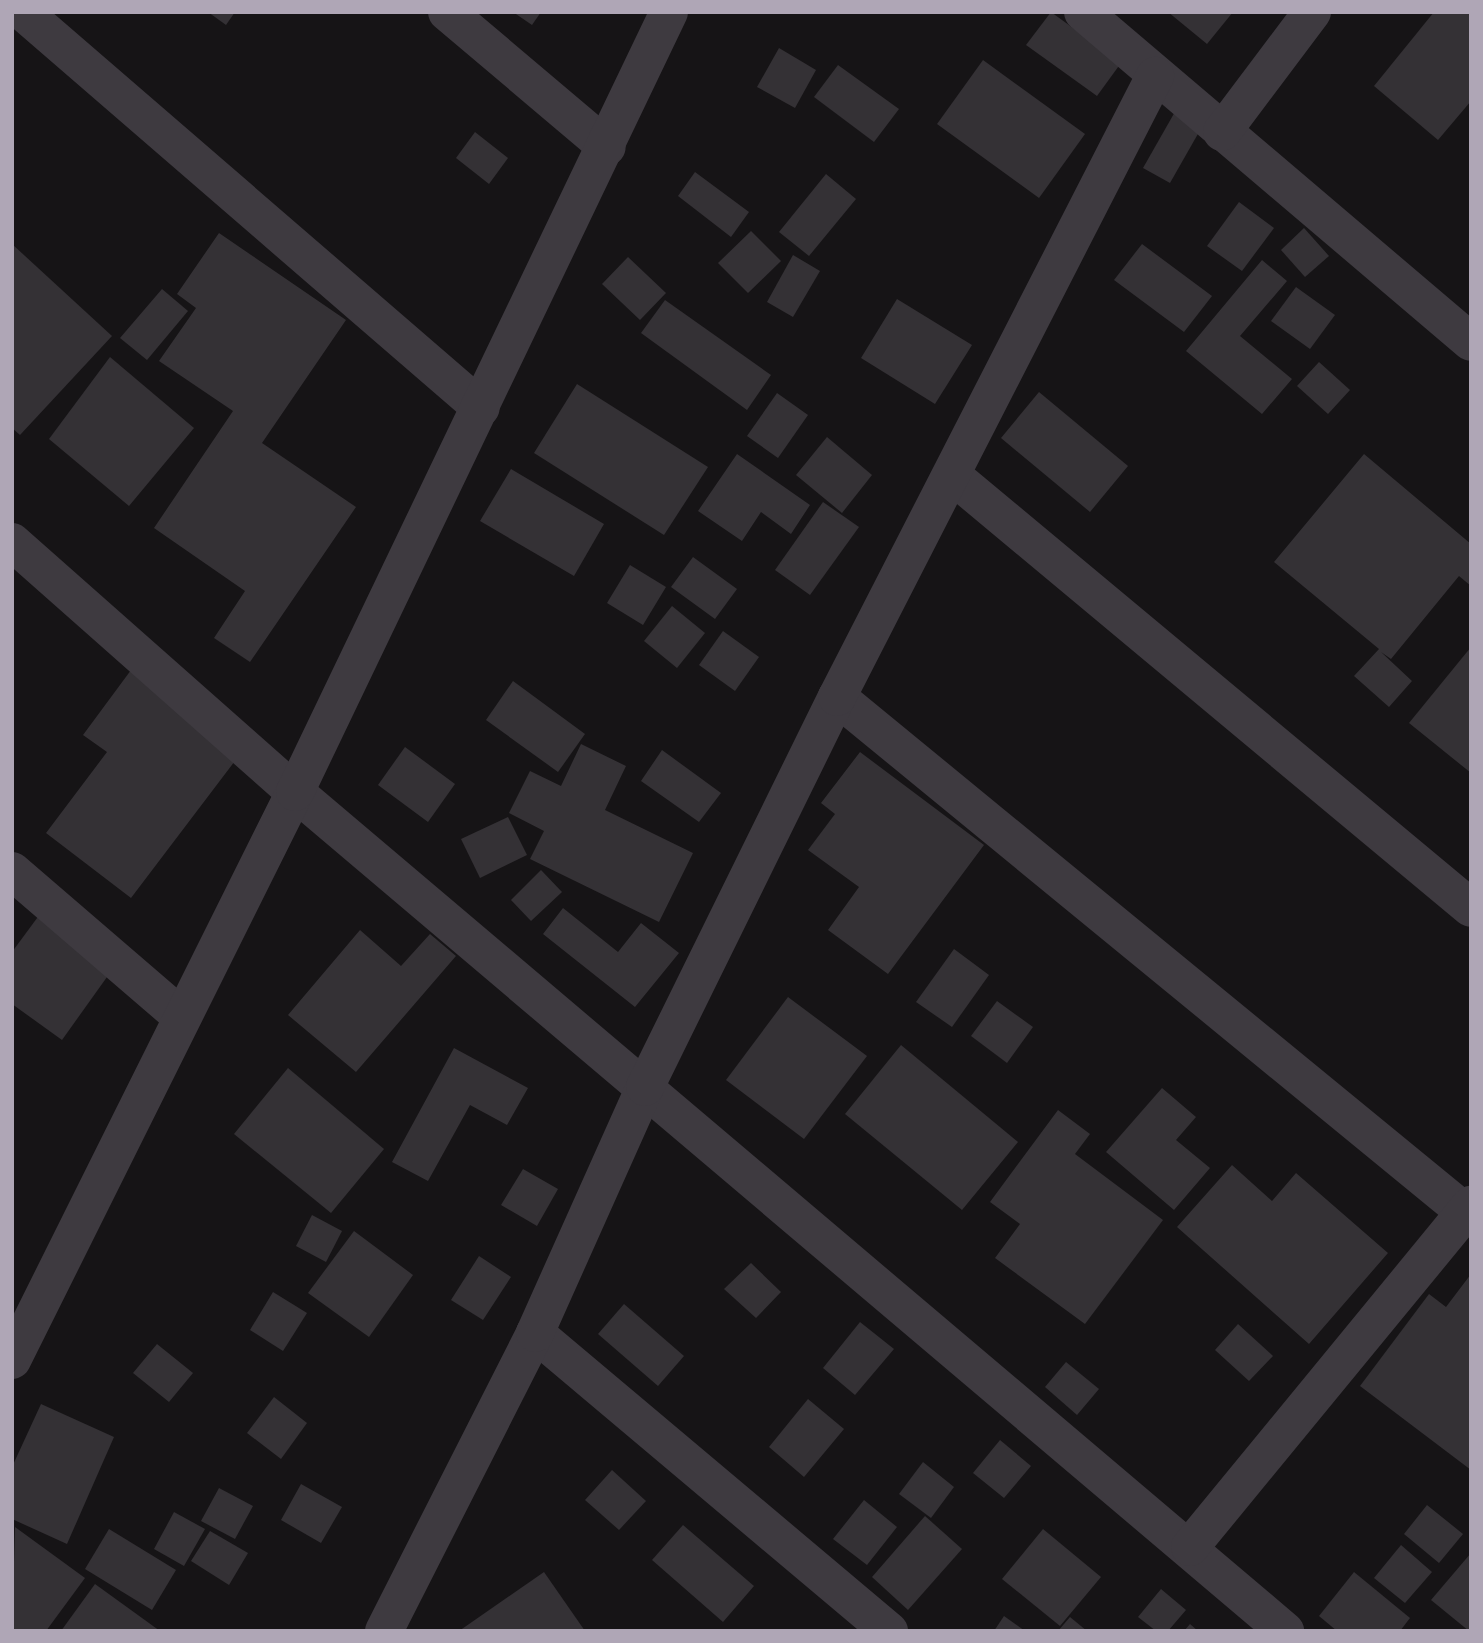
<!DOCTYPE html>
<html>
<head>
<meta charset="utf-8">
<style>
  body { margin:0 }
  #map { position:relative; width:1483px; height:1643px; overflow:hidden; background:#161416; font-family:Lato,sans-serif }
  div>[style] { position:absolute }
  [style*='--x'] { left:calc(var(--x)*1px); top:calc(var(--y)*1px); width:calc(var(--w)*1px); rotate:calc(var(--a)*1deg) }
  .building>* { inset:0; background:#343135 }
  .minor>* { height:38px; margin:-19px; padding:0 19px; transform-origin:19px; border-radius:19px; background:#3e3a40 }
  .tertiary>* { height:38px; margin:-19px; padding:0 19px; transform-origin:19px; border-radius:19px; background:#3e3a40 }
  span { translate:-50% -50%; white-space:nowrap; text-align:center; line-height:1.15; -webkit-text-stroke:5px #110f11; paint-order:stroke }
  .frame { position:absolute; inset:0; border:14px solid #afa6b6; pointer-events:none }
</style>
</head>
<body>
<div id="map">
  <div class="building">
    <div style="clip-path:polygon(208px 12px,235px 12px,226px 25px)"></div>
    <div style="clip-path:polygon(513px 12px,541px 12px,532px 25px)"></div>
    <div style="clip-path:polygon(1051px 12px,1121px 63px,1097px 96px,1026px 45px)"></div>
    <div style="clip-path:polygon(1168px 12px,1233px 12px,1207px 44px)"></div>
    <div style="clip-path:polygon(1434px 12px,1471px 12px,1471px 101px,1438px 140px,1374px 86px)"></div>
    <div style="clip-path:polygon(779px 48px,816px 70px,795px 108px,757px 87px)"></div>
    <div style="clip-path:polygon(983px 60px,1085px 134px,1039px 198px,937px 124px)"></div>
    <div style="clip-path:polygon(838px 65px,899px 109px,874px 142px,814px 97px)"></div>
    <div style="clip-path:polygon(1176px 110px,1203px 125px,1170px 183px,1143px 168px)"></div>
    <div style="clip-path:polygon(475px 132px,508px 158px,489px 184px,456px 158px)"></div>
    <div style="clip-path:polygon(695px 172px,749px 212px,731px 237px,678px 196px)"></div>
    <div style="clip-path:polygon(826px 174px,856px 199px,809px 256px,779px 232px)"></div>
    <div style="clip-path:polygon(1239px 202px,1274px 228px,1242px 271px,1207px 246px)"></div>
    <div style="clip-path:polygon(1304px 228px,1329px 256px,1305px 277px,1281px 250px)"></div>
    <div style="clip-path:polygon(751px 231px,781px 261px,748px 293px,718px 263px)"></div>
    <div style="clip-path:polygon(219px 233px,346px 320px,262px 443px,356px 507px,250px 662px,214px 638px,245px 591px,154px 528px,233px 411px,159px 361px,196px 308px,177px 294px)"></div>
    <div style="clip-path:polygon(12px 244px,112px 336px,20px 435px,12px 428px)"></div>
    <div style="clip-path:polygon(1142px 244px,1212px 296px,1184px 332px,1114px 280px)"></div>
    <div style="clip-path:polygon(793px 255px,820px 271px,793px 317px,767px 302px)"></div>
    <div style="clip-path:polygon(628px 257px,666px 293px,640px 320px,602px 284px)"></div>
    <div style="clip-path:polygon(1262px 260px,1287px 281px,1240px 336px,1292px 379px,1262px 414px,1186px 351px)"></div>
    <div style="clip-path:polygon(1296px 287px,1335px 315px,1310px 349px,1271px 321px)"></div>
    <div style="clip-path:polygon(162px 289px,188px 311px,147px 360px,120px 338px)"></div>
    <div style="clip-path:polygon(897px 299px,972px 345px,935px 404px,861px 358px)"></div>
    <div style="clip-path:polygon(665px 300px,771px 375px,747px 410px,641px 333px)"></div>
    <div style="clip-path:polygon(110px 357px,194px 428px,129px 506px,49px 439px)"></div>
    <div style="clip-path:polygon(1319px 362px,1350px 390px,1328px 414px,1297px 386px)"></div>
    <div style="clip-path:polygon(577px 384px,708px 467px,664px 535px,534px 453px)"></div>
    <div style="clip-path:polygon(1039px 392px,1128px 466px,1090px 512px,1001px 438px)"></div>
    <div style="clip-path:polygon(777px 393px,808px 415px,778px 458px,747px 436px)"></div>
    <div style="clip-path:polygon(827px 437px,872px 475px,842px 513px,796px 475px)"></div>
    <div style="clip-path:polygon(737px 454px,810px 505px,791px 534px,761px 512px,742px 541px,698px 511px)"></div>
    <div style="clip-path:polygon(1364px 454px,1471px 544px,1471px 586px,1459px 576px,1391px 659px,1381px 652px,1412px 681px,1389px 707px,1354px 676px,1379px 649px,1274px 562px)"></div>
    <div style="clip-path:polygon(511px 469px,604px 524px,574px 576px,480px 521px)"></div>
    <div style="clip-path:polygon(823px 502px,859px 527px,810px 595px,775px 570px)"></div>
    <div style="clip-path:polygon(693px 557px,737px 589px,715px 619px,671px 587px)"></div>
    <div style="clip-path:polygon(630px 565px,666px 587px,643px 625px,607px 603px)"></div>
    <div style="clip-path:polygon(672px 606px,705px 633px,677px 668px,644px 641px)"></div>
    <div style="clip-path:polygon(723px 631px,759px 657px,735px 691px,699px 665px)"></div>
    <div style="clip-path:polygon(1471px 647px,1471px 773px,1409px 723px)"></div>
    <div style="clip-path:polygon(134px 666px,244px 749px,131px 898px,46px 833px,107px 752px,83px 735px)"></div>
    <div style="clip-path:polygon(513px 681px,585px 734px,558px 772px,486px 720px)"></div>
    <div style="clip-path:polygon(581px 744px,626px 766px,605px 810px,693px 853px,659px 922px,530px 859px,544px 831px,509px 813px,530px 771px,561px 786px)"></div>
    <div style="clip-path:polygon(405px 747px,455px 784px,428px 822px,378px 785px)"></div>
    <div style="clip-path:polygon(662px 750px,721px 793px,699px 822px,641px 781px)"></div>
    <div style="clip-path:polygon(860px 752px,984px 845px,888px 974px,828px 930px,859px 887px,808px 850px,835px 814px,821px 803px)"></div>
    <div style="clip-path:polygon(508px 817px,527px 855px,480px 878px,461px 839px)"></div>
    <div style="clip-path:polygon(541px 870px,562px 892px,531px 921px,511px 900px)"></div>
    <div style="clip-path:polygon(563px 908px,618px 952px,641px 923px,679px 953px,635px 1007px,543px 934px)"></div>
    <div style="clip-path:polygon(43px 910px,117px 963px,62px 1040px,12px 1004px,12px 952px)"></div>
    <div style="clip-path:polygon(360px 930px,401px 966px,430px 934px,456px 956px,356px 1072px,288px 1015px)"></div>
    <div style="clip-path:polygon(954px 949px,989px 975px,952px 1027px,916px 1002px)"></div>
    <div style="clip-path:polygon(788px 997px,867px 1056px,804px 1139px,726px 1080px)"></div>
    <div style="clip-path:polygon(997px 1001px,1033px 1027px,1007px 1063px,971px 1036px)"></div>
    <div style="clip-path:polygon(901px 1045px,1018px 1142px,962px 1210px,845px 1114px)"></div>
    <div style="clip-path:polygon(454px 1048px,528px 1088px,507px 1125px,470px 1105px,428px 1181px,392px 1162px)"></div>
    <div style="clip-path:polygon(288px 1068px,384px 1149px,331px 1213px,234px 1134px)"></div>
    <div style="clip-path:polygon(1162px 1088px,1196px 1117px,1176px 1140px,1210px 1168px,1174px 1210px,1106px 1152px)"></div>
    <div style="clip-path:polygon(1058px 1110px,1090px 1134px,1075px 1154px,1163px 1220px,1085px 1324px,995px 1258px,1020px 1224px,990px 1202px)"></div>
    <div style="clip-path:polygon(1232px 1165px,1272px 1201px,1296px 1173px,1388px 1253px,1309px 1344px,1177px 1227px)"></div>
    <div style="clip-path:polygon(523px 1169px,558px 1189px,537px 1226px,501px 1205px)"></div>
    <div style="clip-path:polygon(312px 1215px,342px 1231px,326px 1262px,296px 1246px)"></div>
    <div style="clip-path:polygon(354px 1231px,413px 1275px,369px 1337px,308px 1293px)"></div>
    <div style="clip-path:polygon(479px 1256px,511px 1277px,483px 1320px,451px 1300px)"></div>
    <div style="clip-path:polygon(751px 1263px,781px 1292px,756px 1318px,724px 1289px)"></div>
    <div style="clip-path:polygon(1471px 1274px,1471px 1470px,1360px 1386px,1429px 1294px,1446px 1307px)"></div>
    <div style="clip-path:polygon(273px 1292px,307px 1313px,283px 1351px,250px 1330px)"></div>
    <div style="clip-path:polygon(624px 1304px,684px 1356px,658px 1386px,598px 1334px)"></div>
    <div style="clip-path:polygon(860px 1322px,894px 1349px,855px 1395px,823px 1368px)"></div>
    <div style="clip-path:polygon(1238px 1324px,1273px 1356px,1249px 1381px,1215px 1350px)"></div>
    <div style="clip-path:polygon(157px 1344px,193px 1373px,169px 1402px,133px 1373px)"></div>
    <div style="clip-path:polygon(1066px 1362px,1099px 1389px,1077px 1415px,1045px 1387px)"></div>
    <div style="clip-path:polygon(274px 1397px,307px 1423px,281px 1459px,247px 1433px)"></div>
    <div style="clip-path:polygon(808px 1399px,844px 1429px,804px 1477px,769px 1447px)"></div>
    <div style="clip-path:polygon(41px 1404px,114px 1437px,67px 1544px,12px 1519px,12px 1467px)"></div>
    <div style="clip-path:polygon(1000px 1440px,1031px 1466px,1004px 1498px,973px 1473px)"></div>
    <div style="clip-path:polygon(923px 1462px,954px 1487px,931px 1518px,899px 1494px)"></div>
    <div style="clip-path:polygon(612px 1470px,646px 1501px,619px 1530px,585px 1500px)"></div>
    <div style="clip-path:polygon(301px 1484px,342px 1507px,321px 1543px,281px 1520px)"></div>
    <div style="clip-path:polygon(219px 1488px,253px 1506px,235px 1539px,201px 1521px)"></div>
    <div style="clip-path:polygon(864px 1500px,897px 1527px,867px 1565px,833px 1539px)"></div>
    <div style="clip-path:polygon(1427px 1505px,1463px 1534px,1439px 1563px,1404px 1534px)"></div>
    <div style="clip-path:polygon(174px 1512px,205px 1529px,184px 1566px,154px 1549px)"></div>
    <div style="clip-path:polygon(925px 1516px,962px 1549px,908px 1610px,872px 1577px)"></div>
    <div style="clip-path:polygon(683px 1525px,754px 1586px,723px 1622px,652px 1560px)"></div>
    <div style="clip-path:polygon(15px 1527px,85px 1578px,46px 1631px,12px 1631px)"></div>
    <div style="clip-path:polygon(109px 1529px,176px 1570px,152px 1610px,85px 1569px)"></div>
    <div style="clip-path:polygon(1043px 1529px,1101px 1577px,1060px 1626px,1002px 1579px)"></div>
    <div style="clip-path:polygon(210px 1531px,248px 1553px,229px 1585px,191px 1561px)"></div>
    <div style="clip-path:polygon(1401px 1545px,1432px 1572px,1405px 1603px,1374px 1578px)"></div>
    <div style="clip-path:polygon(1471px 1553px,1471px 1631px,1469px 1631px,1431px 1600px)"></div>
    <div style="clip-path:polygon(544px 1572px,585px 1631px,459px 1631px)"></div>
    <div style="clip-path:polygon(1354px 1572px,1410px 1618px,1400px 1631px,1337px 1631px,1319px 1616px)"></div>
    <div style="clip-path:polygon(95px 1584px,160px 1631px,61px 1631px)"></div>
    <div style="clip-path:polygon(1161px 1589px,1186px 1610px,1168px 1631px,1156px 1631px,1138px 1617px)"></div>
    <div style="clip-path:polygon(1004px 1616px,1025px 1631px,994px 1631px)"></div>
    <div style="clip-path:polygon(1070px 1617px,1087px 1631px,1058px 1631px)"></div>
    <div style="clip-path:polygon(1190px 1624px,1198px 1631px,1184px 1631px)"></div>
  </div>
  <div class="minor">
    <div style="--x:23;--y:12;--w:605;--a:40.85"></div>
    <div style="--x:447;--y:12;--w:209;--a:40.2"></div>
    <div style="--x:1083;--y:12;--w:509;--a:40.38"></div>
    <div style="--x:1222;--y:132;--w:150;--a:-53.1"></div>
    <div style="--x:953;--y:476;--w:674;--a:39.83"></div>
    <div style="--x:12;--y:542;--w:378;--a:41.5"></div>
    <div style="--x:295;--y:792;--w:1298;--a:40.28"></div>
    <div style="--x:837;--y:697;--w:820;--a:39.36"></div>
    <div style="--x:12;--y:871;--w:224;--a:40.7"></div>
    <div style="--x:535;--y:1333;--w:463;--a:40.1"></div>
    <div style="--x:1190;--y:1547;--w:443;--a:-50.6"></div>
    <div style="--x:384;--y:1631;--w:334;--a:-63.1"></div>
    <div style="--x:535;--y:1333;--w:269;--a:-65.9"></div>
    <div style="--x:645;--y:1087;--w:435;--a:-63.8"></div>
    <div style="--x:837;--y:697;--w:698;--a:-62.88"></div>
  </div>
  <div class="tertiary">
    <div style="--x:12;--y:1360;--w:635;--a:-63.52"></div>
    <div style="--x:295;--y:792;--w:865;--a:-64.38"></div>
  </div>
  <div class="frame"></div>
</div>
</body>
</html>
